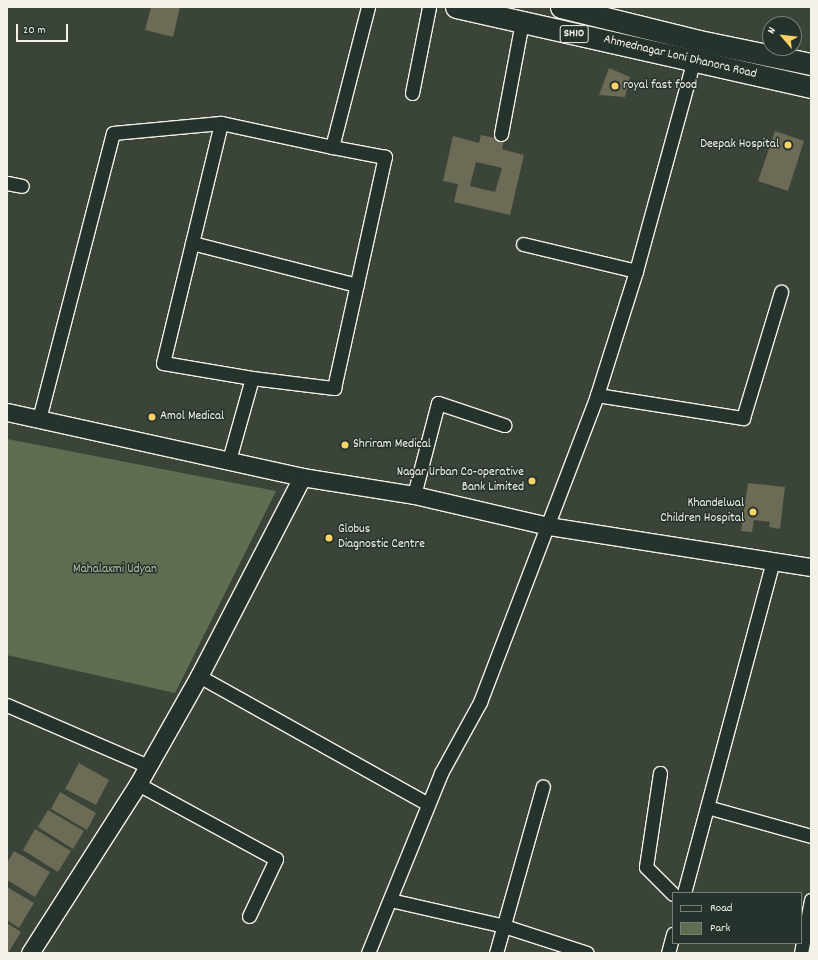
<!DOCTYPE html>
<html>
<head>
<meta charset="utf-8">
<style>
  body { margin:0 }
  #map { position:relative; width:818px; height:960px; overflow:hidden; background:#3b4439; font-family:Dekko,sans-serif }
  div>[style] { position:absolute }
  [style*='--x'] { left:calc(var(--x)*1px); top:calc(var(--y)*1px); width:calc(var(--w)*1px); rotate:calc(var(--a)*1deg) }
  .green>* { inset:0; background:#5f6e50 }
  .building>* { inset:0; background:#6c6b56 }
  .roads { filter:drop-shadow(1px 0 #f4f1e8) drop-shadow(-1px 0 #f4f1e8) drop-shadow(0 1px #f4f1e8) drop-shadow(0 -1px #f4f1e8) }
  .minor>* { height:13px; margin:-6.5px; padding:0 6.5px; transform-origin:6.5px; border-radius:6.5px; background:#26332d }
  .tertiary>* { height:17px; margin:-8.5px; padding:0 8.5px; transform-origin:8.5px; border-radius:8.5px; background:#26332d }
  .primary>* { height:21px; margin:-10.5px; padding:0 10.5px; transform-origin:10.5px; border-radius:10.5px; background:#26332d }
  .dots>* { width:11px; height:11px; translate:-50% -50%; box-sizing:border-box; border:2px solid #26332d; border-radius:50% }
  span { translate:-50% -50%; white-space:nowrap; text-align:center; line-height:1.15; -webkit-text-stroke:3px #26332d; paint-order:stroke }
  .shield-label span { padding:1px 3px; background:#26332d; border:1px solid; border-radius:3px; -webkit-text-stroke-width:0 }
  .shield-label { font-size:12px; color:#f4f1e8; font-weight:700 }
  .street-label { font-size:13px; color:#f4f1e8 }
  .poi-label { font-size:13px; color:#f4f1e8 }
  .left { translate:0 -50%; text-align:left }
  .right { translate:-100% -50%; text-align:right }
  .park-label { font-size:13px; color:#b8bdab }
  .frame { position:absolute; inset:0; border:8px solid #f4f1e8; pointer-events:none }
  .legend { position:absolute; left:672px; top:892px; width:130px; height:52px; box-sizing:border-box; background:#26332d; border:1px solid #787f78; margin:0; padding:5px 7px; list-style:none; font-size:12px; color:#f4f1e8 }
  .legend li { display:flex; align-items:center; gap:8px; height:20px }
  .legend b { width:20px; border:1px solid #787f78 }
  .north { position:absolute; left:762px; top:16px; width:40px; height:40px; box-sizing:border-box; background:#26332d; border:1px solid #787f78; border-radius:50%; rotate:298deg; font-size:11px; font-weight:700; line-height:16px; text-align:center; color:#f4f1e8 }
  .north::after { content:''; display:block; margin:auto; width:14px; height:18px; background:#ffd166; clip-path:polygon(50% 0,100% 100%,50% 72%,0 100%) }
  .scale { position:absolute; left:16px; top:24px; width:52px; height:18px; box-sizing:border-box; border:2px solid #f4f1e8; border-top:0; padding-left:5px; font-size:12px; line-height:14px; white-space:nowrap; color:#f4f1e8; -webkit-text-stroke:3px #26332d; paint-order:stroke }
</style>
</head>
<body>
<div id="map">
  <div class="green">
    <div style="clip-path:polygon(7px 439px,276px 491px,175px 693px,7px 655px)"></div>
  </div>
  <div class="building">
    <div style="clip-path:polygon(151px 7px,180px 7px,173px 37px,145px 30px)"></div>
    <div style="clip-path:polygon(609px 68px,630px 77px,625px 97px,599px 95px)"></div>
    <div style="clip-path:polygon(775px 131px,804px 141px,788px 191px,758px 181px)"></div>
    <div style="clip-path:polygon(evenodd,481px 135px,504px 140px,502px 149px,524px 155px,510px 215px,454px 202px,458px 184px,443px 181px,453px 136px,479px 143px,481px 135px,476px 162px,502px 168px,495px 192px,470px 186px,476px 162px)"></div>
    <div style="clip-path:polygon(748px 483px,785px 487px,780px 529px,769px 527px,770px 522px,754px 520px,752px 532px,741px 531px)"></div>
    <div style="clip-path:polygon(79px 763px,109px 780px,96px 805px,65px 789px)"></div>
    <div style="clip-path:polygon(60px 792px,96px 813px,87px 830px,51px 809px)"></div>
    <div style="clip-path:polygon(48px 810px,84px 831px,73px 849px,38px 827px)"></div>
    <div style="clip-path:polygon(35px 829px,71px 851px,58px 872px,23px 850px)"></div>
    <div style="clip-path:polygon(14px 851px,50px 872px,35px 897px,7px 880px,7px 863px)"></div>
    <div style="clip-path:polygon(7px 887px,34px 903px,19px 928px,7px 920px)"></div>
    <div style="clip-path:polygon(7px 923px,21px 932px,8px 953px,7px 953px)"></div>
  </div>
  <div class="roads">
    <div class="minor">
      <div style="--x:412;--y:93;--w:88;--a:-78.8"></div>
      <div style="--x:501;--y:134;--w:114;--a:-79.4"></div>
      <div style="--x:7;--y:183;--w:15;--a:11"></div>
      <div style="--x:192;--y:243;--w:170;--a:14.3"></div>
      <div style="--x:523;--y:244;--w:116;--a:13.4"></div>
      <div style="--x:252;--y:378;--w:83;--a:7"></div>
      <div style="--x:334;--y:388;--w:237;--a:-77.6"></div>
      <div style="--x:385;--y:157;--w:54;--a:-169.3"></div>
      <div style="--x:597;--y:395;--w:148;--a:9"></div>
      <div style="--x:743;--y:418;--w:132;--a:-73.2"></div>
      <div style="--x:39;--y:419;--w:295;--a:-75.5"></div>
      <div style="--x:113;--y:133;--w:108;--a:-5.3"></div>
      <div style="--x:229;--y:460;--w:85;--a:-74.3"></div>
      <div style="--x:252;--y:378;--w:90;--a:-170.4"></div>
      <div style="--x:163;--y:363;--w:247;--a:-76.4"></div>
      <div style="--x:221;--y:123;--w:114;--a:12.2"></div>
      <div style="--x:332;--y:147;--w:145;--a:-75.6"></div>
      <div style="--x:414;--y:495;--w:95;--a:-75.4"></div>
      <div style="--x:438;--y:403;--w:70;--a:18.4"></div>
      <div style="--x:199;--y:676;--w:262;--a:29.2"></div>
      <div style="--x:7;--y:705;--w:154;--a:23.4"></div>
      <div style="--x:660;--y:773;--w:95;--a:98.5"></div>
      <div style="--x:646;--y:867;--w:38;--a:45"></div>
      <div style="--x:138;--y:784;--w:157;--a:28.5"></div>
      <div style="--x:276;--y:859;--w:63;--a:115.3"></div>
      <div style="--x:707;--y:807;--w:108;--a:15.6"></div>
      <div style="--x:684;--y:893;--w:343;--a:-75"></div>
      <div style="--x:390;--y:900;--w:117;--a:12.8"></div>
      <div style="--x:504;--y:926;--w:87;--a:18"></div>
      <div style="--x:368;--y:953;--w:194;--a:-67.9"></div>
      <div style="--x:441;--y:773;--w:81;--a:-61.2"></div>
      <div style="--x:480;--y:702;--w:329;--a:-69.1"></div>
      <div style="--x:597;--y:395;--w:130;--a:-72.5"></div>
      <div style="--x:636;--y:271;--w:224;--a:-74.7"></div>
      <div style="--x:496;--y:953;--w:173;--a:-74.3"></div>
      <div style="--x:668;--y:953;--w:20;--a:-75"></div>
      <div style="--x:801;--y:953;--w:54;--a:-79.3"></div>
    </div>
    <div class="tertiary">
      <div style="--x:7;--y:412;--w:302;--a:12.4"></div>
      <div style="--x:302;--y:477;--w:113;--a:9.1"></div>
      <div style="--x:414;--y:495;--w:138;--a:13"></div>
      <div style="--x:548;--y:526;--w:266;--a:8.9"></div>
      <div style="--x:30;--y:953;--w:201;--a:-57.4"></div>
      <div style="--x:138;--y:784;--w:124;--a:-60.5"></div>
      <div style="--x:199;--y:676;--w:224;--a:-62.6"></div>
    </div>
    <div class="primary">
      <div style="--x:456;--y:7;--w:364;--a:12.7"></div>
      <div style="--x:561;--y:7;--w:142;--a:13.8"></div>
      <div style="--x:699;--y:41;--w:114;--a:11.6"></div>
    </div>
  </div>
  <div class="dots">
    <div style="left:615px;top:86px;background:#ffd166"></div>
    <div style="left:788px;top:145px;background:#ffd166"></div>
    <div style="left:152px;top:417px;background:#ffd166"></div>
    <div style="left:345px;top:445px;background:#ffd166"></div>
    <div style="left:532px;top:481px;background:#ffd166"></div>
    <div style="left:753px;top:512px;background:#ffd166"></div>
    <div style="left:329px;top:538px;background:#ffd166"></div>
  </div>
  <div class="shield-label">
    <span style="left:574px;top:34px">SH10</span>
  </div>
  <div class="street-label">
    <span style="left:680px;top:58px;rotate:13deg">Ahmednagar Loni Dhanora Road</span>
  </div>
  <div class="poi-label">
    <span class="left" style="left:623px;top:86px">royal fast food</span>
    <span class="right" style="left:779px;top:145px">Deepak Hospital</span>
    <span class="left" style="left:160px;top:417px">Amol Medical</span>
    <span class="left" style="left:353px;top:445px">Shriram Medical</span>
    <span class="right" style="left:524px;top:481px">Nagar Urban Co-operative<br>Bank Limited</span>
    <span class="right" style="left:744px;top:512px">Khandelwal<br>Children Hospital</span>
    <span class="left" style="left:338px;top:538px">Globus<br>Diagnostic Centre</span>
  </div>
  <div class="park-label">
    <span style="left:115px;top:570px">Mahalaxmi Udyan</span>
  </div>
  <div class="frame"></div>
  <ul class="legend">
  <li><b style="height:5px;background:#26332d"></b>Road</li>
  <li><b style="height:11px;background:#5f6e50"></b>Park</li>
  </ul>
  <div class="north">N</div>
  <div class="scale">20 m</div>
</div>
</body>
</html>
